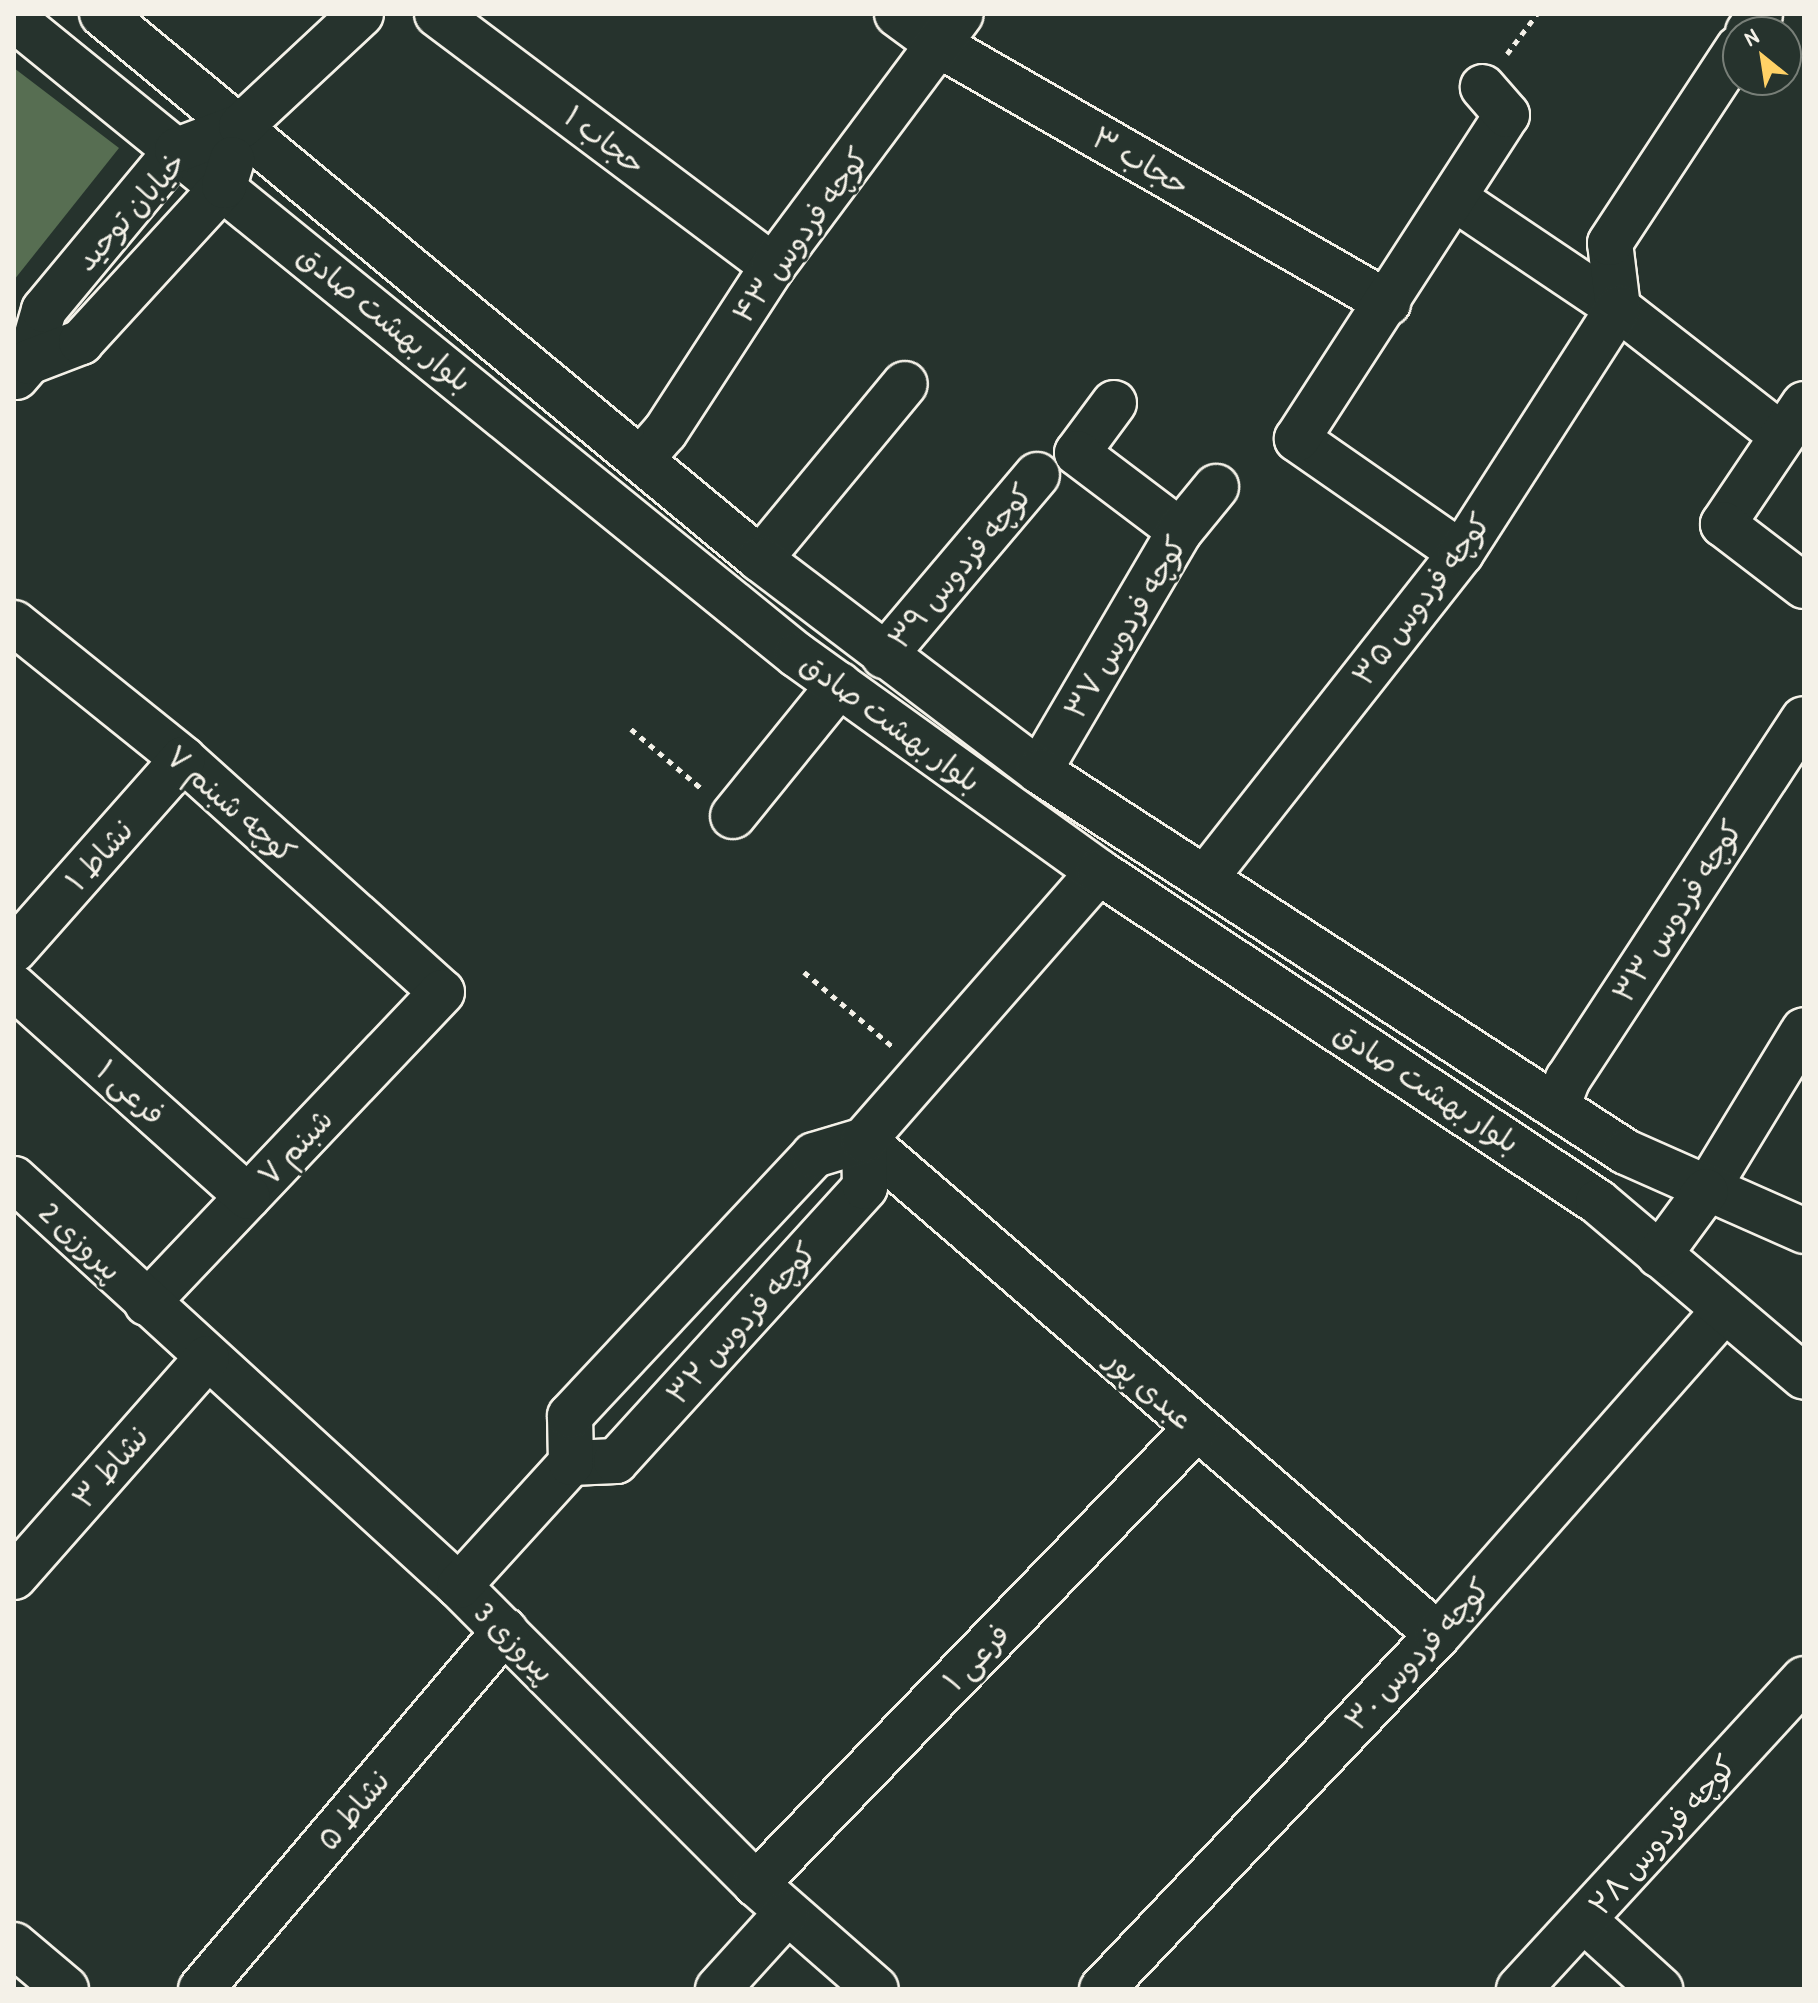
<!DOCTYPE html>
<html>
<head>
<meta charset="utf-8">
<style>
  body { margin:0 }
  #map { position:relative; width:1818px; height:2003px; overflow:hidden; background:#26332d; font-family:"Patrick Hand","Playpen Sans Arabic",sans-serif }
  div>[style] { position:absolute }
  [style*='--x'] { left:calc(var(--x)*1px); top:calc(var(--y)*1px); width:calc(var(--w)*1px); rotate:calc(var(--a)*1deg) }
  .green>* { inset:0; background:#576e52 }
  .path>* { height:5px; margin-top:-2.5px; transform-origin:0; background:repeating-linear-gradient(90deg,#f4f1e8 0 6px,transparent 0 12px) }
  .roads { filter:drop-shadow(2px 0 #f4f1e8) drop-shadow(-2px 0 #f4f1e8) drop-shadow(0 2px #f4f1e8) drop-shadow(0 -2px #f4f1e8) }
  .minor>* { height:44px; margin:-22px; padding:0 22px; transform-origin:22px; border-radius:22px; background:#26332d }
  .tertiary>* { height:44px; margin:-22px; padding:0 22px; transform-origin:22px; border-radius:22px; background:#26332d }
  span { translate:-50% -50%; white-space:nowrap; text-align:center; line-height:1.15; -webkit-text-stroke:6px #26332d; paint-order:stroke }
  .street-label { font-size:30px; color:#f4f1e8 }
  .frame { position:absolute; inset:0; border:16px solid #f4f1e8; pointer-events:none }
  .north { position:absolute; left:1722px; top:16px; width:80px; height:80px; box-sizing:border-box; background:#26332d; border:2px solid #787f78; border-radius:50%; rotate:330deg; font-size:22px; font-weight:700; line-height:32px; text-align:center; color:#f4f1e8 }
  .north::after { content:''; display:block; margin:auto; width:28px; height:36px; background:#ffd166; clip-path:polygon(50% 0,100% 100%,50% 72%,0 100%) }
</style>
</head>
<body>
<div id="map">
  <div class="green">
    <div style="clip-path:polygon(14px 68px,119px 148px,14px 280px)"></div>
  </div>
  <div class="path">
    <div style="--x:1507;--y:54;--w:50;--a:-53.1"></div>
    <div style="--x:631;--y:729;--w:93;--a:40.2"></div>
    <div style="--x:804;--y:972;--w:115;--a:40.1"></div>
  </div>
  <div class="roads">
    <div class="minor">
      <div style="--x:437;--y:14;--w:420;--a:36.9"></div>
      <div style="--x:897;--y:14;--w:52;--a:36.4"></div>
      <div style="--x:939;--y:45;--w:518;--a:29.88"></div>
      <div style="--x:1748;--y:32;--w:21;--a:-55"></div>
      <div style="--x:1454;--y:198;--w:197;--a:33.9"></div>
      <div style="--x:1618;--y:308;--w:207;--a:37.9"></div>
      <div style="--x:1618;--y:308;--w:65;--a:-97"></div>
      <div style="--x:1610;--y:243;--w:233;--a:-56.7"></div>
      <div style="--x:1114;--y:403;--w:62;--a:126.5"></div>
      <div style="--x:1077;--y:453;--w:129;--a:37.1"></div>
      <div style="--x:1804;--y:404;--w:145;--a:124"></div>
      <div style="--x:1723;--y:524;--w:102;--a:37.4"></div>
      <div style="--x:642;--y:458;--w:35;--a:-49"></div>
      <div style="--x:665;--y:432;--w:198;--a:-57"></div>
      <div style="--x:773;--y:266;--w:314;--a:-53.3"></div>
      <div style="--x:1461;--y:553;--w:200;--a:-145.2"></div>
      <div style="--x:1297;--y:439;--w:386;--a:-57.1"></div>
      <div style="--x:1507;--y:115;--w:37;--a:-131"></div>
      <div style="--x:760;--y:559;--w:227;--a:-50.4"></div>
      <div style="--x:14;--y:623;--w:217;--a:38.8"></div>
      <div style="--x:183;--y:759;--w:348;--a:42"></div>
      <div style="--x:442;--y:992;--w:429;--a:133.5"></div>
      <div style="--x:884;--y:656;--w:237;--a:-49.8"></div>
      <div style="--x:1039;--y:771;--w:278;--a:-59.6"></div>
      <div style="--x:1180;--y:531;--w:57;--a:-50.7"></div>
      <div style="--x:733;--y:816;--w:169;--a:-51"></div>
      <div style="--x:1206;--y:877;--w:412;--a:-51.8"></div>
      <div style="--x:1461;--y:553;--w:291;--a:-57.3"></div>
      <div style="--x:14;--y:950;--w:255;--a:-48.5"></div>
      <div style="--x:14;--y:987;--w:314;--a:41.9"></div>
      <div style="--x:1557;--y:1107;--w:30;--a:-69"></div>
      <div style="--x:1568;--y:1079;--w:430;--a:-56.8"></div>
      <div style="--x:864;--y:1140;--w:758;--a:40.77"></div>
      <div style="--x:14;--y:1179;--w:603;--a:42.45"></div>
      <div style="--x:459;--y:1586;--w:421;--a:45.1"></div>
      <div style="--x:756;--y:1884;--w:159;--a:41.2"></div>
      <div style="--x:1706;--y:1191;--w:188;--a:-58.7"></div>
      <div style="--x:571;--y:1463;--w:45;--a:-2.5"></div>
      <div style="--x:616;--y:1461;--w:370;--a:-47.7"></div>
      <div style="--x:865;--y:1187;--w:47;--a:-91.2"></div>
      <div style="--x:14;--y:1577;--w:292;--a:-48.6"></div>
      <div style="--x:459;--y:1586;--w:166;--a:-47.7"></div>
      <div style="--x:571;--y:1463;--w:47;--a:-91.2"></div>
      <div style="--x:570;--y:1416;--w:357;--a:-46.9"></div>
      <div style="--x:814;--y:1155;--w:52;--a:-16.7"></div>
      <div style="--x:864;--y:1140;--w:356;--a:-48.8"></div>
      <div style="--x:756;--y:1884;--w:633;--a:-45.96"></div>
      <div style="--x:1584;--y:1920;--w:103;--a:42.2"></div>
      <div style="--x:14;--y:1945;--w:68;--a:40.2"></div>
      <div style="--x:201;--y:1989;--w:470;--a:-49.7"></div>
      <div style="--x:718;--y:1989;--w:101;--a:-47.8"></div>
      <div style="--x:1102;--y:1989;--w:488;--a:-46.5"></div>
      <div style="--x:1438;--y:1635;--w:432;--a:-48.6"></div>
      <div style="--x:1519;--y:1989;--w:421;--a:-47.4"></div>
    </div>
    <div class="tertiary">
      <div style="--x:102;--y:14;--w:854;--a:39.63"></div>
      <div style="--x:760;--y:559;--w:350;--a:37.2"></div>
      <div style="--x:1039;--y:771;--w:700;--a:32.99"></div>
      <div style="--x:1626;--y:1152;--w:195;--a:23.9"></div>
      <div style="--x:14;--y:19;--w:1009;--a:39.09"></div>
      <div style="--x:797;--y:655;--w:372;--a:35.7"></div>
      <div style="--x:1099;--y:872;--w:598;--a:33.48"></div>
      <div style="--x:1598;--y:1202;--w:270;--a:40.3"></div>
      <div style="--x:29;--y:362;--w:54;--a:-73.9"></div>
      <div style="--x:44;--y:310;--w:208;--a:-50.3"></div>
      <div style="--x:177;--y:150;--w:68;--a:-20.6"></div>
      <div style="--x:241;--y:126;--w:164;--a:-43"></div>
      <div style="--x:16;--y:377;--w:20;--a:-49"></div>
      <div style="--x:29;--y:362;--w:56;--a:-21"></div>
      <div style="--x:81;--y:342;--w:212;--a:-47.5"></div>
      <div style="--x:224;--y:186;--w:28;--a:-73"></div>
      <div style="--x:1659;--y:1255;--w:79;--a:-53.7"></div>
    </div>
  </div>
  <div class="street-label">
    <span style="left:605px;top:140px;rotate:37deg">حجاب ۱</span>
    <span style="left:1141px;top:161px;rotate:30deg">حجاب ۳</span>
    <span style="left:130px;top:211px;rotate:-48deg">خیابان توحید</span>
    <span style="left:800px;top:235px;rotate:-54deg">کوچه فردوس ۴۳</span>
    <span style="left:385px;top:318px;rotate:39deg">بلوار بهشت صادق</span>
    <span style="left:960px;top:566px;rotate:-50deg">کوچه فردوس ۳۹</span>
    <span style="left:1421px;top:599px;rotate:-53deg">کوچه فردوس ۳۵</span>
    <span style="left:1125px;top:627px;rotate:-59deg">کوچه فردوس ۳۷</span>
    <span style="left:891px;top:722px;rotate:36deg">بلوار بهشت صادق</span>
    <span style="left:231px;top:804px;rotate:41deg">کوچه شبنم ۷</span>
    <span style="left:99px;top:855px;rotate:-48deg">نشاط ۱</span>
    <span style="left:1677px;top:911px;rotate:-57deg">کوچه فردوس ۳۳</span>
    <span style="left:1427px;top:1087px;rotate:33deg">بلوار بهشت صادق</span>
    <span style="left:131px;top:1092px;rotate:42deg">فرعی ۱</span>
    <span style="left:295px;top:1147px;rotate:-47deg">شبنم ۷</span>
    <span style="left:81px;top:1241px;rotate:43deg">پیروزی 2</span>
    <span style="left:741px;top:1323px;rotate:-48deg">کوچه فردوس ۳۲</span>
    <span style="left:1150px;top:1389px;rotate:41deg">عبدی پور</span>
    <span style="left:110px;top:1467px;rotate:-49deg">نشاط ۳</span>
    <span style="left:515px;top:1642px;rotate:45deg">پیروزی 3</span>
    <span style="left:1417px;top:1654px;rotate:-47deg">کوچه فردوس ۳۰</span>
    <span style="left:976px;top:1657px;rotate:-46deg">فرعی ۱</span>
    <span style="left:353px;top:1810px;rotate:-50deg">نشاط ۵</span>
    <span style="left:1662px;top:1835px;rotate:-48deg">کوچه فردوس ۲۸</span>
  </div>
  <div class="frame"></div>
  <div class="north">N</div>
</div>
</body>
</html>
